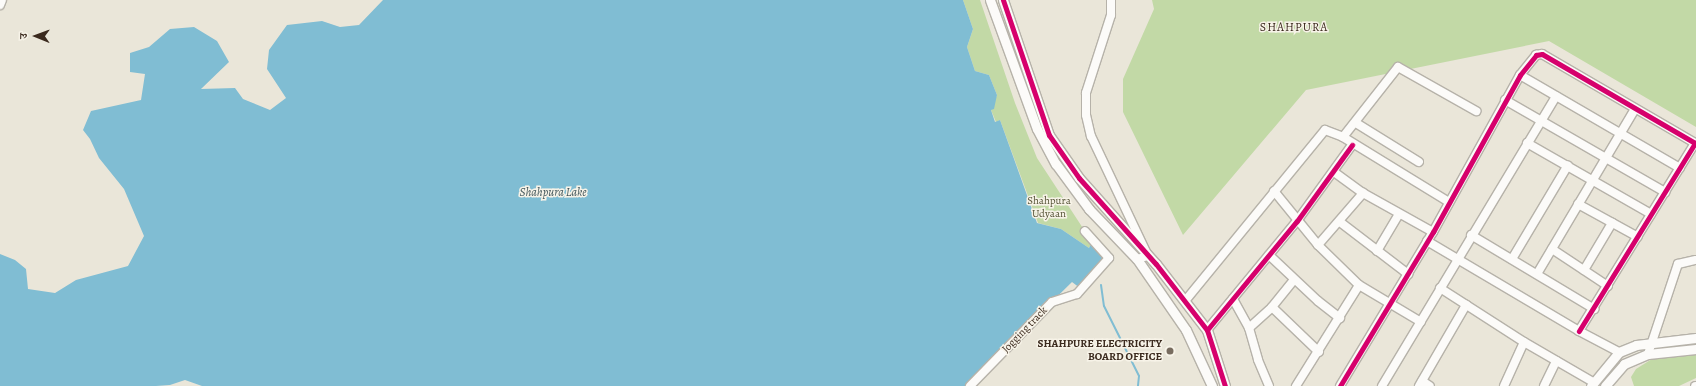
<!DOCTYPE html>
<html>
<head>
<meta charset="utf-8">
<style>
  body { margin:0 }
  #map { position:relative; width:1696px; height:386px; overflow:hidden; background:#eae6d9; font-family:Alegreya,"Noto Serif Devanagari",serif }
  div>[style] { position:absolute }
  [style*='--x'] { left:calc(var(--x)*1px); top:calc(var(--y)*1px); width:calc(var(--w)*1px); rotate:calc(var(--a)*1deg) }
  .green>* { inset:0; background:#c2d9a6 }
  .water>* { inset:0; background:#80bdd3 }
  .stream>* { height:2px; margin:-1px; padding:0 1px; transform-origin:1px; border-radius:1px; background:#80bdd3 }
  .roads { filter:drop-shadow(1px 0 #b6b2a9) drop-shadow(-1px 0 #b6b2a9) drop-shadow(0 1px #b6b2a9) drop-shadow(0 -1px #b6b2a9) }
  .minor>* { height:8px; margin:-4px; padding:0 4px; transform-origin:4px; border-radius:4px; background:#fcfbf9 }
  .tertiary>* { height:9px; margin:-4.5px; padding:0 4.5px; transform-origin:4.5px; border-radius:4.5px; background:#fcfbf9 }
  .cycleway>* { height:5px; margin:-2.5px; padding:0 2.5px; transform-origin:2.5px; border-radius:2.5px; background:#d6006c }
  .dots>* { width:11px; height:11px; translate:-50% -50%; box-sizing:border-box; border:2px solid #f7f3e8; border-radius:50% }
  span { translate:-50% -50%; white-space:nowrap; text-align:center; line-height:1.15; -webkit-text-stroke:3px #f7f3e8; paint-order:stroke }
  .park-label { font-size:11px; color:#555336 }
  .street-label { font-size:11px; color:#3b2a1e }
  .poi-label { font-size:11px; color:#3b2a1e; font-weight:700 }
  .right { translate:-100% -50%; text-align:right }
  .neighbourhood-label { font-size:12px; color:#3b2a1e; letter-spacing:1px }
  .water-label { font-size:12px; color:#43575c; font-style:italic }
  .north { position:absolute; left:16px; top:16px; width:40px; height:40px; -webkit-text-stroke:3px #f7f3e8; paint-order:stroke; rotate:271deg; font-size:11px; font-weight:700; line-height:16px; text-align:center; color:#3b2a1e }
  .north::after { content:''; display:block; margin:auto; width:14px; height:18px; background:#3b2a1e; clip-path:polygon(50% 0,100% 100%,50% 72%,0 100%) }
</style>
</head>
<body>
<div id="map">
  <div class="green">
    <div style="clip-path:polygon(963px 0,980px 0,1015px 103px,1037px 158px,1092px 242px,1089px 248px,1061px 229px,1038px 223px,1000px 120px,996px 122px,991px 110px,997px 95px,989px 75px,975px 71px,967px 47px,973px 29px)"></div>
    <div style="clip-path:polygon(1152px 0,1696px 0,1696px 127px,1549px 41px,1306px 90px,1183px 235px,1123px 112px,1123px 79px,1154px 9px)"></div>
    <div style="clip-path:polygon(1696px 354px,1696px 378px,1679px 386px,1634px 386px,1631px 377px,1636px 369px,1652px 359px)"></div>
  </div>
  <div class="water">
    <div style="clip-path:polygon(383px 0,963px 0,973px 29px,967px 47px,975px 71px,989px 75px,997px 95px,994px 109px,991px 110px,995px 122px,1000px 120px,1037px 223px,1061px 229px,1089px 248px,1092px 242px,1106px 259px,1080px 288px,1072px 282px,966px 386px,202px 386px,185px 380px,170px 385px,156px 386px,0 386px,0 254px,15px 260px,26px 269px,28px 289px,55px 293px,76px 280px,128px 266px,144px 236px,124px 189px,99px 158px,90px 139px,83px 130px,91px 111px,141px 100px,145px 74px,130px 72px,130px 53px,149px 47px,170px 29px,194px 27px,217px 41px,229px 62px,201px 89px,235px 88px,243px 99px,270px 110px,286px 98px,267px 69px,269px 50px,287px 25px,322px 21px,340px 27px,359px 25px)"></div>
  </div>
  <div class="stream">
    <div style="--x:1101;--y:285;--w:21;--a:82"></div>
    <div style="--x:1104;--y:306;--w:78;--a:63.4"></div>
    <div style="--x:1139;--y:376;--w:10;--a:96"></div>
  </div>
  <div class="roads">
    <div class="minor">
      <div style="--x:1111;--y:0;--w:15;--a:90"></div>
      <div style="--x:1111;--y:15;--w:82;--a:107.8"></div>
      <div style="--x:1086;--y:93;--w:22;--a:90"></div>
      <div style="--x:1086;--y:115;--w:22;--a:77"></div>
      <div style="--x:1091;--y:136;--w:133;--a:64.6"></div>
      <div style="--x:1148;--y:256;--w:11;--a:165"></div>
      <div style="--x:0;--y:5;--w:5;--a:-68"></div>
      <div style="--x:1520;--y:75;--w:185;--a:30.2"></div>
      <div style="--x:1505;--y:100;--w:185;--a:29.9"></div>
      <div style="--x:1356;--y:123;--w:74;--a:31.8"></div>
      <div style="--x:1343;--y:137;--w:89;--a:-51.8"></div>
      <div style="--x:1398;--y:67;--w:90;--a:29.4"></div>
      <div style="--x:1527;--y:143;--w:143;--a:29.8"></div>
      <div style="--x:1334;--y:172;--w:36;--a:36"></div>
      <div style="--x:1363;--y:193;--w:80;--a:29.1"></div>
      <div style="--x:1274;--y:191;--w:70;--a:50.8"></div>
      <div style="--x:1318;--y:245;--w:57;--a:44.3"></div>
      <div style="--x:1359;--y:285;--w:72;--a:30.8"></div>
      <div style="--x:1578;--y:204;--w:68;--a:28.8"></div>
      <div style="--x:1340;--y:222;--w:86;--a:37.4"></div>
      <div style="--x:1471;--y:235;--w:144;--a:31"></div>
      <div style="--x:1427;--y:241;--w:177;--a:30.6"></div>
      <div style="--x:1579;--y:331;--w:45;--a:27.7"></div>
      <div style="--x:1318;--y:245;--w:69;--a:-49.1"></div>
      <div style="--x:1552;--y:249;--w:67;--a:33.5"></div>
      <div style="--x:1377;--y:251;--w:43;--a:-59.3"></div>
      <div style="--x:1269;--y:255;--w:67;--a:43.2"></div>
      <div style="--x:1318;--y:301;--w:28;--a:38"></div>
      <div style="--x:1512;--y:259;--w:109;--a:-59.2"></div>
      <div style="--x:1584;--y:270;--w:55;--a:-59.2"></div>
      <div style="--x:1537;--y:274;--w:192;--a:-59.3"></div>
      <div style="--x:1440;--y:288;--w:100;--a:32.7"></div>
      <div style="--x:1524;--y:342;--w:80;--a:30.1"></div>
      <div style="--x:1233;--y:299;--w:33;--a:61"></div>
      <div style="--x:1249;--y:328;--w:33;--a:74"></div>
      <div style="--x:1258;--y:360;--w:28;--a:67"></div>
      <div style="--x:1185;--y:301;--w:221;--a:-50.7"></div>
      <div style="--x:1325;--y:130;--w:19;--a:21"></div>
      <div style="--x:1343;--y:137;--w:124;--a:31.5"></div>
      <div style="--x:1272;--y:307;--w:65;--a:43.8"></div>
      <div style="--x:1249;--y:328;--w:31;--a:-42"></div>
      <div style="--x:1272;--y:307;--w:35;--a:-51"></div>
      <div style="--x:1207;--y:330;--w:141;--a:-50.5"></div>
      <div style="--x:1297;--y:221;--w:94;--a:-54.1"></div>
      <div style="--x:1648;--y:354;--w:95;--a:-71.6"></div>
      <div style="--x:1678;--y:264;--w:18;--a:-13"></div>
      <div style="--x:1422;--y:381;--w:9;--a:32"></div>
      <div style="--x:970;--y:386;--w:117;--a:-45.7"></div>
      <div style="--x:1052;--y:302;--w:26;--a:-18"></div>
      <div style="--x:1077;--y:294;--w:48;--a:-48.4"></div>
      <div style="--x:1109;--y:258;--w:36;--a:-132"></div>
      <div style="--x:1296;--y:386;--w:119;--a:-58"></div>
      <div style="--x:1340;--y:386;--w:180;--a:-58.9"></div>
      <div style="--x:1433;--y:232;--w:179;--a:-61"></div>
      <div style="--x:1520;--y:75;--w:26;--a:-51"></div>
      <div style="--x:1536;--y:55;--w:6;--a:-9"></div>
      <div style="--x:1542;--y:54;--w:177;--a:30.2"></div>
      <div style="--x:1695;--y:143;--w:221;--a:121.7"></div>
      <div style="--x:1382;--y:386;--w:338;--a:-59"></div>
      <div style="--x:1419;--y:386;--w:94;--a:-59.9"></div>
      <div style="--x:1504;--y:386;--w:48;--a:-65.6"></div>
      <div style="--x:1544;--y:386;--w:28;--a:-64"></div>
    </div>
    <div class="tertiary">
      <div style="--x:990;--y:0;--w:137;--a:70"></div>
      <div style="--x:1037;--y:129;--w:40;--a:62"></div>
      <div style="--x:1056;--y:164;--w:56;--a:53.7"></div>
      <div style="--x:1089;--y:209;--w:69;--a:46.2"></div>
      <div style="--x:1137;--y:259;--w:86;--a:55.4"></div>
      <div style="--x:1186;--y:330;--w:62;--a:65.1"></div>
      <div style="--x:1003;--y:0;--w:143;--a:71.2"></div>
      <div style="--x:1049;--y:135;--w:52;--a:55.1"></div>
      <div style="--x:1079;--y:178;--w:115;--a:48.2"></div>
      <div style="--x:1156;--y:264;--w:83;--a:52.3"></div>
      <div style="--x:1207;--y:330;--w:59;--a:72.2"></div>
      <div style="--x:1591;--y:386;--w:44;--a:-50.5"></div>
      <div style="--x:1619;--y:352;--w:18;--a:-22"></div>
      <div style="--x:1636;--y:345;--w:60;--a:-6.7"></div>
      <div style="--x:1605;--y:386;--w:29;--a:-49"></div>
      <div style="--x:1624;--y:364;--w:26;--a:-23"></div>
      <div style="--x:1648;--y:354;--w:48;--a:-5.9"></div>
      <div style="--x:1695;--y:386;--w:1;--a:0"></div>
    </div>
  </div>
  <div class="cycleway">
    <div style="--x:1003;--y:0;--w:143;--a:71.2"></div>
    <div style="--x:1049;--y:135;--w:52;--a:55.1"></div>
    <div style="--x:1079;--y:178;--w:115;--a:48.2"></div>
    <div style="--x:1156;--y:264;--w:83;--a:52.3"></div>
    <div style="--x:1207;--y:330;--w:59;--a:72.2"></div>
    <div style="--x:1207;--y:330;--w:141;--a:-50.5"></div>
    <div style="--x:1297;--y:221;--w:94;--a:-54.1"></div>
    <div style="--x:1340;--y:386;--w:180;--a:-58.9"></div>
    <div style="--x:1433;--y:232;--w:179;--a:-61"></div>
    <div style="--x:1520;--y:75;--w:26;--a:-51"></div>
    <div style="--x:1536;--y:55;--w:6;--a:-9"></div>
    <div style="--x:1542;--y:54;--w:177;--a:30.2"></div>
    <div style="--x:1695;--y:143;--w:221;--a:121.7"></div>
  </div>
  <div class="dots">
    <div style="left:1170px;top:351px;background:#786c5f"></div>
  </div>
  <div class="park-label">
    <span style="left:1049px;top:208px">Shahpura<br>Udyaan</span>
  </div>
  <div class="street-label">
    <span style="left:1025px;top:330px;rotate:-46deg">Jogging track</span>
  </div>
  <div class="poi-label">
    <span class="right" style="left:1162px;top:351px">SHAHPURE ELECTRICITY<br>BOARD OFFICE</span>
  </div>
  <div class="neighbourhood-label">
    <span style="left:1294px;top:28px">SHAHPURA</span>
  </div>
  <div class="water-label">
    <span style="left:553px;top:193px">Shahpura Lake</span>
  </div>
  <div class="north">उ</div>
</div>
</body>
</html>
